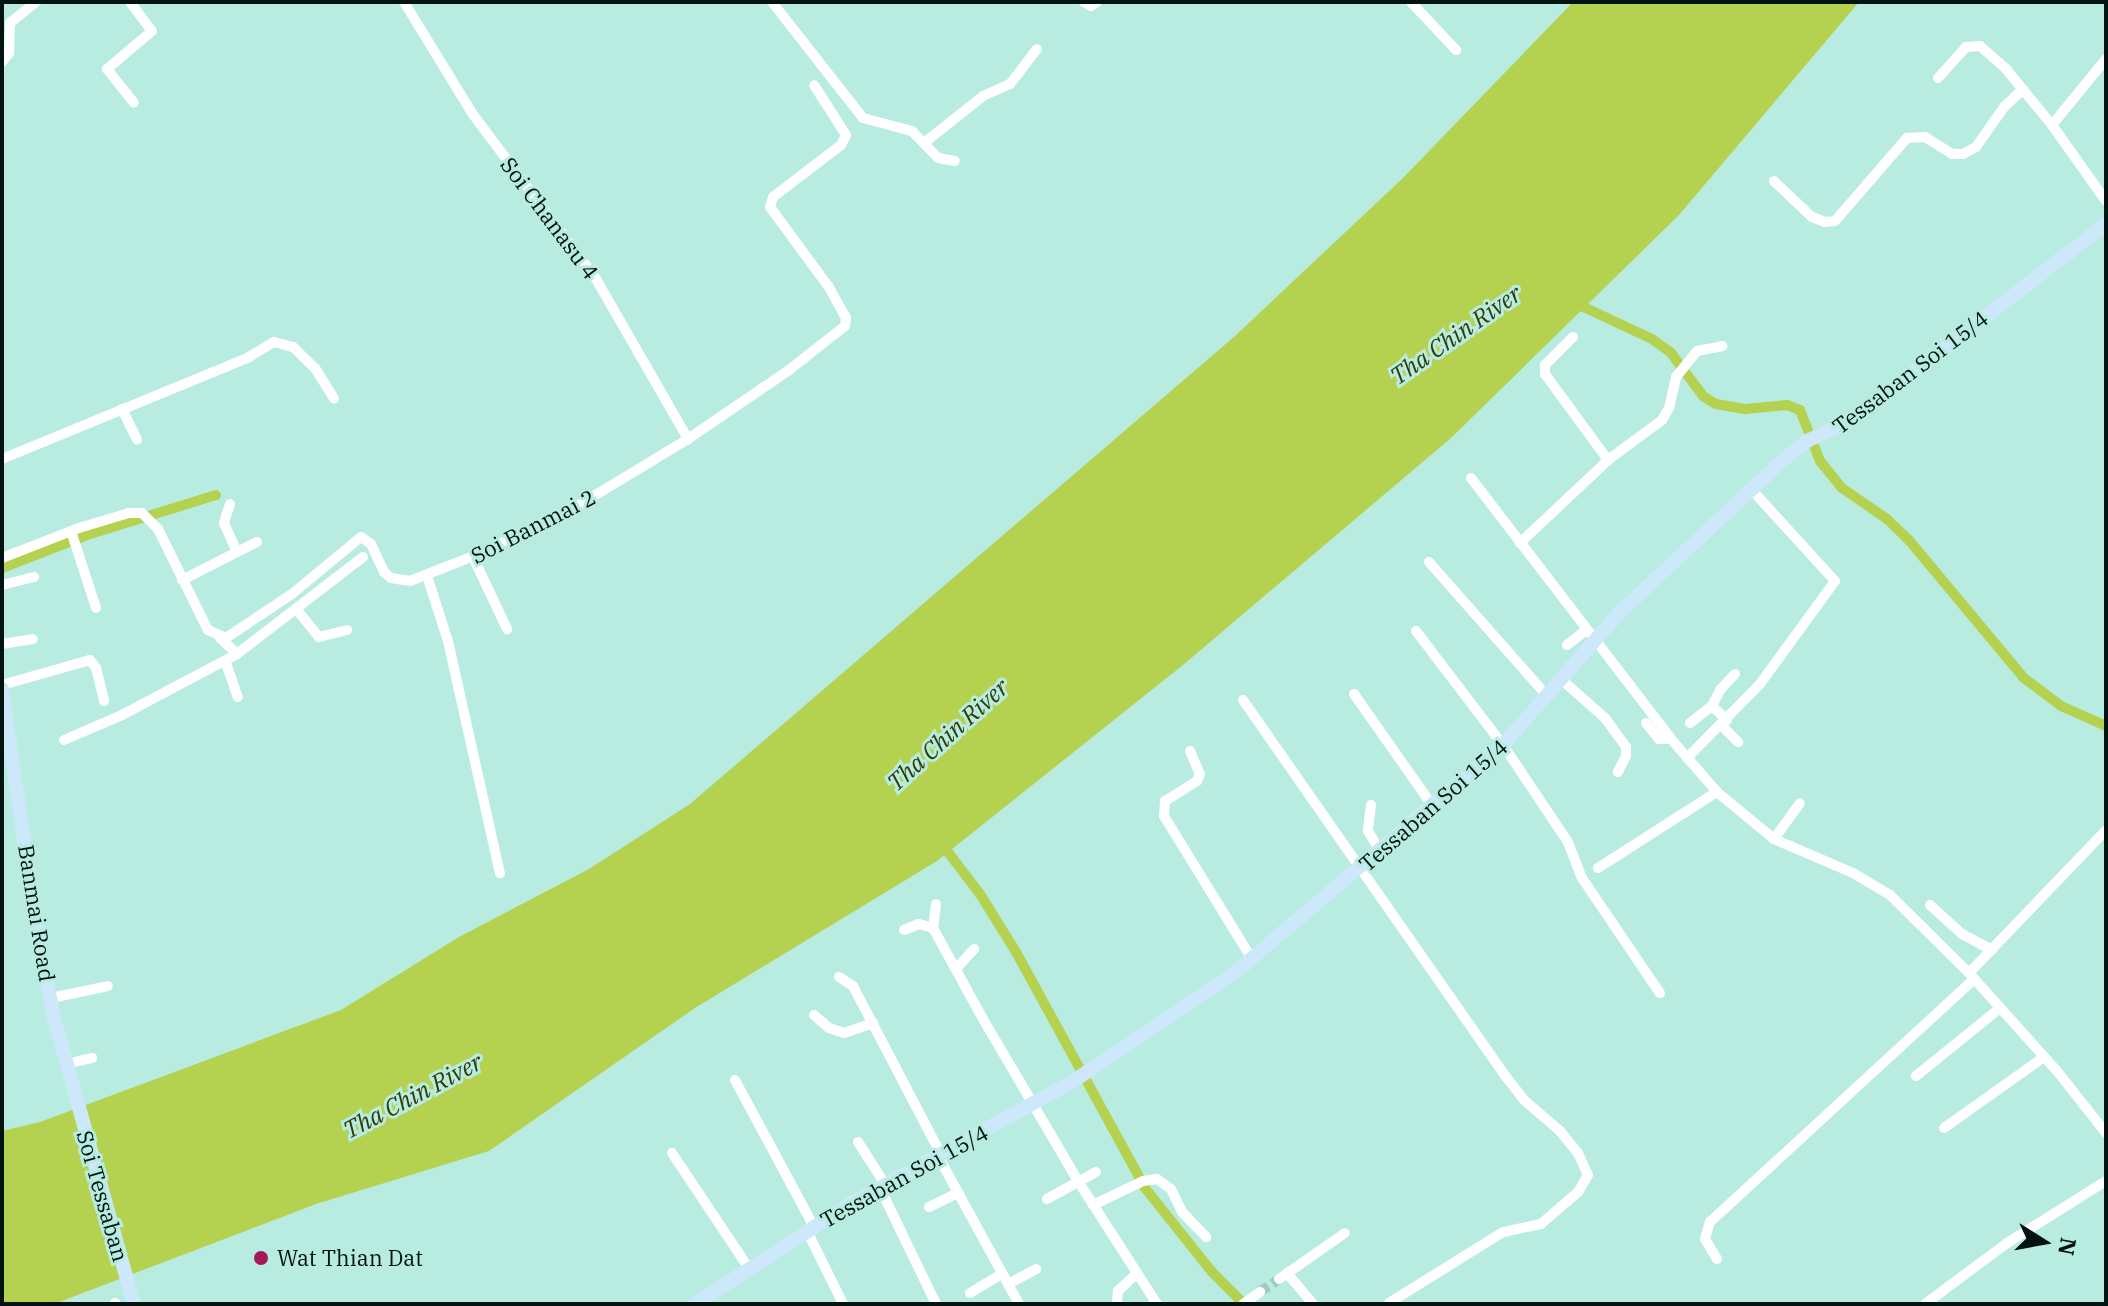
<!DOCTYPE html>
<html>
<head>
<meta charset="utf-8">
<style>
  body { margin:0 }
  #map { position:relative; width:2108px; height:1306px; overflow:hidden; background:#b9ece1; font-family:"IBM Plex Serif",serif }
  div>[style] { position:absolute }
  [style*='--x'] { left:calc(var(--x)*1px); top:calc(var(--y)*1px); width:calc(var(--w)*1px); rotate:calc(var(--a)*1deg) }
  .water>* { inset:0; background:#b4d150 }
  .canal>* { height:10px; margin:-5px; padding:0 5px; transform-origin:5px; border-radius:5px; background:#b4d150 }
  .street-tunnel>* { height:10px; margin-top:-5px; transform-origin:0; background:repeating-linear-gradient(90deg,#9ecbc2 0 10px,transparent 0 15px) }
  .street>* { height:10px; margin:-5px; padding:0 5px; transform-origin:5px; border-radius:5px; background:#fff }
  .secondary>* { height:14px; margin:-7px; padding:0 7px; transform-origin:7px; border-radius:7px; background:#cde8fa }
  .dots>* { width:22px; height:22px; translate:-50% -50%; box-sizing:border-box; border:4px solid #b9ece1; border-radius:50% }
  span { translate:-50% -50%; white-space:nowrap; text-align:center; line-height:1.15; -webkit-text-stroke:6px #b9ece1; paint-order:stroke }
  .street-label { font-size:22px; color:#021310 }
  .poi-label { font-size:22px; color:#021310 }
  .left { translate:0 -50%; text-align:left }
  .water-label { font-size:24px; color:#313b05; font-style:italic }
  .frame { position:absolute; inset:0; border:4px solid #021310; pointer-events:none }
  .north { position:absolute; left:2004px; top:1202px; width:80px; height:80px; -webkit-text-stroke:6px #b9ece1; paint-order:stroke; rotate:101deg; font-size:22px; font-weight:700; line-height:32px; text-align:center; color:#021310 }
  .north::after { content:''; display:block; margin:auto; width:28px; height:36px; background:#021310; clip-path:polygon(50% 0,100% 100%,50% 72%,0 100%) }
</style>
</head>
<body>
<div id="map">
  <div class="water">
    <div style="clip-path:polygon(1573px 2px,1859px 2px,1679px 215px,1451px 438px,1183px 665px,937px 861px,695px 1008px,489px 1151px,316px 1204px,54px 1304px,2px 1304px,2px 1131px,40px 1122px,341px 1010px,459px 937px,589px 869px,690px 804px,1235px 336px,1403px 178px)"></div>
  </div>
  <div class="canal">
    <div style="--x:1575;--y:303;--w:85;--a:25.1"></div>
    <div style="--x:1652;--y:339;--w:24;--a:36"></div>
    <div style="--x:1671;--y:353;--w:54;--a:53.3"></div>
    <div style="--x:1703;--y:396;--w:15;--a:32"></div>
    <div style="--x:1716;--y:404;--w:29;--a:10"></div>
    <div style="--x:1745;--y:409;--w:42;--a:-5.4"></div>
    <div style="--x:1787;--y:405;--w:14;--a:21"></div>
    <div style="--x:1800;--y:410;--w:55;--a:68.6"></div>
    <div style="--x:1820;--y:461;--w:35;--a:51"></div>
    <div style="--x:1842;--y:488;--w:55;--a:34.6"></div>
    <div style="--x:1887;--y:519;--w:29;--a:44"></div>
    <div style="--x:1908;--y:539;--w:181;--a:50.2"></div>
    <div style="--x:2024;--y:678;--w:46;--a:37.1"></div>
    <div style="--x:2061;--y:706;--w:49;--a:24"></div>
    <div style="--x:2;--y:568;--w:91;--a:-21.2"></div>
    <div style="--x:87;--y:535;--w:135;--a:-17.2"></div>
    <div style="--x:941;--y:843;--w:64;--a:52.6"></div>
    <div style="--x:980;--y:894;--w:68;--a:58.2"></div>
    <div style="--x:1016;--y:952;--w:269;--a:61.3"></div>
    <div style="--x:1145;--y:1188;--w:107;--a:51.4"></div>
    <div style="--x:1212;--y:1272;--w:45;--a:45"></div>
  </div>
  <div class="street-tunnel">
    <div style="--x:1260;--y:1292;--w:23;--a:-34"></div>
  </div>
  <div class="street">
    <div style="--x:130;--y:2;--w:36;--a:53"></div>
    <div style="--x:152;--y:31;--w:59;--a:139.8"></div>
    <div style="--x:107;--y:69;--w:43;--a:51.5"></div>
    <div style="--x:404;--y:2;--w:130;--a:58.5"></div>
    <div style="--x:472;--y:113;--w:207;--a:53.2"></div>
    <div style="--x:596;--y:279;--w:185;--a:60.1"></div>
    <div style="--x:772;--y:2;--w:147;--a:51.9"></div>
    <div style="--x:863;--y:118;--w:51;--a:14.9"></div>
    <div style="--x:912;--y:131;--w:37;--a:46"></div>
    <div style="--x:938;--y:158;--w:17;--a:10"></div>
    <div style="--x:1084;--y:2;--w:8;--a:30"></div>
    <div style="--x:1091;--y:6;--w:7;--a:-34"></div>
    <div style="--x:1411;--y:2;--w:66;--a:46.8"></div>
    <div style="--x:2;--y:62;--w:11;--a:-52"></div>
    <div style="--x:9;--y:53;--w:30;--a:-88"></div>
    <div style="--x:10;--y:23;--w:33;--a:-39"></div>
    <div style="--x:1938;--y:78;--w:42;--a:-47.9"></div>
    <div style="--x:1966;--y:47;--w:14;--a:-4"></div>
    <div style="--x:1980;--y:46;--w:35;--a:41"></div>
    <div style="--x:2006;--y:69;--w:72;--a:50.6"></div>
    <div style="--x:2052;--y:125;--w:93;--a:54.6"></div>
    <div style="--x:2052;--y:125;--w:85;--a:-50.7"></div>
    <div style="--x:924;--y:143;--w:75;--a:-38.5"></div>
    <div style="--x:983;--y:96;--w:30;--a:-24"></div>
    <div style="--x:1010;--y:84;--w:44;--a:-52.4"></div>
    <div style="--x:1774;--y:181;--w:52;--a:43.5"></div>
    <div style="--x:1812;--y:217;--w:14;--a:21"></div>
    <div style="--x:1825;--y:222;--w:10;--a:-6"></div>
    <div style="--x:1835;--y:221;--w:110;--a:-49.1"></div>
    <div style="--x:1907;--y:138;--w:18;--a:-3"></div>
    <div style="--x:1925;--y:137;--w:32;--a:32"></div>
    <div style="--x:1952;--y:154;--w:11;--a:0"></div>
    <div style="--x:1963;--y:154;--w:15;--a:-28"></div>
    <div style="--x:1976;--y:147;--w:49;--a:-55"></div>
    <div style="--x:2004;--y:107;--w:26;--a:-43"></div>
    <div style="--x:1573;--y:337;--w:40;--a:135"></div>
    <div style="--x:1545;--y:365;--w:9;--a:90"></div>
    <div style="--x:1545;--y:374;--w:107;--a:53.8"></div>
    <div style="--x:122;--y:409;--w:34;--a:64"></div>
    <div style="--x:2;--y:459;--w:267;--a:-22.4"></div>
    <div style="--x:249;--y:357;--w:29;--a:-31"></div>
    <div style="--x:274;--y:342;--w:20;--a:15"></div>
    <div style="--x:293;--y:347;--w:30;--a:44"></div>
    <div style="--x:315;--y:368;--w:36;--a:58"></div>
    <div style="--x:1471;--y:478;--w:329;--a:52.5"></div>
    <div style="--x:1671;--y:739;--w:70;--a:49"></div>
    <div style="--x:1717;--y:792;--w:74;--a:39.5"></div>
    <div style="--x:1774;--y:839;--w:86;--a:23.3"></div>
    <div style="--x:1853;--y:873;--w:43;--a:30.7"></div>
    <div style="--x:1890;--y:895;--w:111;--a:44.6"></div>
    <div style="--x:1969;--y:973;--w:132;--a:48.1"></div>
    <div style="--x:2057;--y:1071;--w:79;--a:51.7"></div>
    <div style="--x:230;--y:504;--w:20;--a:108"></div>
    <div style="--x:224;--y:523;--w:32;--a:66"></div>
    <div style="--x:71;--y:531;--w:81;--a:72"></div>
    <div style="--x:1520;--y:543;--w:121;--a:-43.3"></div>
    <div style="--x:1608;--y:460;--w:67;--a:-36.5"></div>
    <div style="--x:1662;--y:420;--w:14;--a:-60"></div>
    <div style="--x:1669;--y:408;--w:32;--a:-77"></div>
    <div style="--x:1676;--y:377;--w:33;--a:-51"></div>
    <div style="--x:1697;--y:351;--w:26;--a:-11"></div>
    <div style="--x:473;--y:557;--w:80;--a:64.7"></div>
    <div style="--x:2;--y:558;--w:83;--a:-21.3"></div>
    <div style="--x:79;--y:528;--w:52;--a:-16.7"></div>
    <div style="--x:129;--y:513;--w:13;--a:0"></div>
    <div style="--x:142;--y:513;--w:23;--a:45"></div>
    <div style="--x:158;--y:529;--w:113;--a:63.7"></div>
    <div style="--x:208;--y:630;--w:20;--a:24"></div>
    <div style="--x:226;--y:638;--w:79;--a:-33.7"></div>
    <div style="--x:292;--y:594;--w:89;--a:-39.6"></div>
    <div style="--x:361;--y:537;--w:12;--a:35"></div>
    <div style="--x:371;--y:544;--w:31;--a:65"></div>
    <div style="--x:384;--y:572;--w:9;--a:41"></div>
    <div style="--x:391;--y:578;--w:19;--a:9"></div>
    <div style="--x:410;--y:581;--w:76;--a:-21.5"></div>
    <div style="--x:481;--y:553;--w:109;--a:-26.1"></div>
    <div style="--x:579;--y:505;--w:127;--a:-31.2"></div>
    <div style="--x:688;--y:439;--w:122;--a:-34.3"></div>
    <div style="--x:789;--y:370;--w:71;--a:-38.2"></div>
    <div style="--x:845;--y:326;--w:8;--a:-83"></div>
    <div style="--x:846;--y:318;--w:37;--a:-119"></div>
    <div style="--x:828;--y:286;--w:98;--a:-126.3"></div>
    <div style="--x:770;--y:207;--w:10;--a:-73"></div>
    <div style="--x:773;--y:197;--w:86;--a:-37.4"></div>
    <div style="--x:841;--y:145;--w:11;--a:-63"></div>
    <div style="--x:846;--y:135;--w:59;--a:-122.6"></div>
    <div style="--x:1429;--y:562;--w:179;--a:48.6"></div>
    <div style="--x:427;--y:576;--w:68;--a:72.1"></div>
    <div style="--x:448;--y:641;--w:238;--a:77.4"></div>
    <div style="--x:182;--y:580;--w:84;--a:-26.9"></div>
    <div style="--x:2;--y:585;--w:33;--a:-14"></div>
    <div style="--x:297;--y:610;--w:35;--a:51"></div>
    <div style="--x:319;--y:637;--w:29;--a:-14"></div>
    <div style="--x:1416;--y:631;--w:143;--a:52.7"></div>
    <div style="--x:1503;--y:745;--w:117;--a:56.2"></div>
    <div style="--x:1568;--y:842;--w:39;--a:69"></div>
    <div style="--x:1582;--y:878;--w:139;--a:55.9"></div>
    <div style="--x:220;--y:638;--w:23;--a:43"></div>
    <div style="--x:237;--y:654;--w:159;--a:-37.6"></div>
    <div style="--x:2;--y:644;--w:31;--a:-9"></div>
    <div style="--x:1567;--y:645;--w:24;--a:-38"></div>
    <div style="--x:226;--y:663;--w:36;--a:71"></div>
    <div style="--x:1562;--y:680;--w:57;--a:41.5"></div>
    <div style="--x:1605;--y:718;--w:36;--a:54"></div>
    <div style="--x:1626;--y:747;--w:9;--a:90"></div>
    <div style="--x:1626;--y:756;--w:18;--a:117"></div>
    <div style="--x:2;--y:685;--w:91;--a:-15.9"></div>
    <div style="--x:90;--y:660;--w:10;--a:53"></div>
    <div style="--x:96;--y:668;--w:34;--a:76"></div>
    <div style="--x:1354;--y:694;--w:136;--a:54.9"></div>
    <div style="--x:1243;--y:700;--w:461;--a:55.1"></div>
    <div style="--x:1507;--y:1078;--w:28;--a:52"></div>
    <div style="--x:1524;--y:1100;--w:48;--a:40.7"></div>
    <div style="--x:1560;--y:1131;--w:28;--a:51"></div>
    <div style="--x:1578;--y:1153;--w:24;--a:66"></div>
    <div style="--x:1588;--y:1175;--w:20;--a:120"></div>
    <div style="--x:1578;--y:1192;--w:49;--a:139.1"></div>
    <div style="--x:1541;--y:1224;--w:39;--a:168"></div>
    <div style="--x:1503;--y:1232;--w:134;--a:148.1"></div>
    <div style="--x:1727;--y:720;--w:21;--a:-137"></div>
    <div style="--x:1712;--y:706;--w:18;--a:-63"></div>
    <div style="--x:1720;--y:690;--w:22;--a:-47"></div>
    <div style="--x:1646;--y:723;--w:21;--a:51"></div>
    <div style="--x:1659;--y:739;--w:12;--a:0"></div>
    <div style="--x:1690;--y:723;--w:28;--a:-38"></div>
    <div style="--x:1722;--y:726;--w:23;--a:45"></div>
    <div style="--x:64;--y:740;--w:63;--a:-23.3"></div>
    <div style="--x:122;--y:715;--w:130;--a:-27.9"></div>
    <div style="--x:1190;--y:751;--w:25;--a:67"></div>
    <div style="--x:1200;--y:774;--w:8;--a:113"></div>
    <div style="--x:1197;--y:781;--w:38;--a:148"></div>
    <div style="--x:1165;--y:801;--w:15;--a:94"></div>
    <div style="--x:1164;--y:816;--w:168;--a:58.4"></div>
    <div style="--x:1687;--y:758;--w:104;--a:-45.4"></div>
    <div style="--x:1760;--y:684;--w:127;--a:-53.9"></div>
    <div style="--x:1835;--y:581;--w:123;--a:-132.4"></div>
    <div style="--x:1371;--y:805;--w:26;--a:97"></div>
    <div style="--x:1368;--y:831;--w:23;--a:59"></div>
    <div style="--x:1774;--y:839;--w:44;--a:-54.2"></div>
    <div style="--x:1598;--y:868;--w:141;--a:-32.6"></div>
    <div style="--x:936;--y:904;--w:24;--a:97"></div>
    <div style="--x:933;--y:928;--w:104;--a:61.2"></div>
    <div style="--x:983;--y:1019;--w:188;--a:59.6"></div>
    <div style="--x:1078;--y:1181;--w:146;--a:57.3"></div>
    <div style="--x:1930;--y:905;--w:43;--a:42.2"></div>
    <div style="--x:1962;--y:934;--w:34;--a:28"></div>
    <div style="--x:904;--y:930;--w:16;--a:-22"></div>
    <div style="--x:919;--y:924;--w:15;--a:16"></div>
    <div style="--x:956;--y:969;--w:27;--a:-48"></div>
    <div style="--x:1969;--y:973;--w:198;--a:-46.2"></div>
    <div style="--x:839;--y:977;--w:17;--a:33"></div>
    <div style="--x:853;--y:986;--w:190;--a:62.4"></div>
    <div style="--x:51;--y:998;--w:58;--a:-11.9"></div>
    <div style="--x:814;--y:1015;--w:20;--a:41"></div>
    <div style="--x:829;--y:1028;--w:16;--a:18"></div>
    <div style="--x:844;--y:1033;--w:31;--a:-19"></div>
    <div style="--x:66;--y:1064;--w:27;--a:-13"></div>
    <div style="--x:1916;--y:1076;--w:108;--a:-39"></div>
    <div style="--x:735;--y:1080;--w:167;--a:61.7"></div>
    <div style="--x:1944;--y:1128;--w:123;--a:-35.4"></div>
    <div style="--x:858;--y:1142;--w:50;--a:57.3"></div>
    <div style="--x:672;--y:1153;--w:137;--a:56.3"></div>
    <div style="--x:938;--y:1156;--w:169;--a:61.3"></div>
    <div style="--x:880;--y:1188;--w:129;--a:64.2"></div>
    <div style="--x:1047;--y:1199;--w:56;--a:-28.9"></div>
    <div style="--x:1093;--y:1205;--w:55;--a:-25.6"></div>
    <div style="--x:1143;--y:1181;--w:14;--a:-8"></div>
    <div style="--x:1157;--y:1179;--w:17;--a:36"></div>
    <div style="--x:1171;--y:1189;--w:25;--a:64"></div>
    <div style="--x:1182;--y:1212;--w:35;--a:46"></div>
    <div style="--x:929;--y:1207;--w:32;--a:-26"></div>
    <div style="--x:807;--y:1231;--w:81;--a:63.7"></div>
    <div style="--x:1717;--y:1259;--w:23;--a:-121"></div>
    <div style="--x:1705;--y:1239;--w:18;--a:-74"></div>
    <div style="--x:1710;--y:1222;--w:359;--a:-42.6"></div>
    <div style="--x:1287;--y:1273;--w:40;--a:50"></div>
    <div style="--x:1279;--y:1279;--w:80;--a:-34.9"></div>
    <div style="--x:1008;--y:1284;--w:32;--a:-28"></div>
    <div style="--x:970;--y:1293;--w:37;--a:-31"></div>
    <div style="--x:1117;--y:1302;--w:11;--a:-85"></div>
    <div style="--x:1118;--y:1291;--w:25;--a:-43"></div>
    <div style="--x:115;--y:1303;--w:1;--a:45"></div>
    <div style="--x:1243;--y:1304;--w:21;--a:-35"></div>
    <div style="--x:1925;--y:1304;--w:102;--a:-36.6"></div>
    <div style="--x:2007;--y:1243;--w:117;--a:-32.1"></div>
  </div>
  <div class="secondary">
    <div style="--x:2;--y:689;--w:250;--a:81.7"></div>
    <div style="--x:38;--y:936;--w:84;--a:79"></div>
    <div style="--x:54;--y:1018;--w:297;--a:74.4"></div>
    <div style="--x:695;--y:1304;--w:181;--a:-32.8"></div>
    <div style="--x:847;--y:1206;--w:260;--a:-28.9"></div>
    <div style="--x:1075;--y:1080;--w:195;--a:-33.9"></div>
    <div style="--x:1237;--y:971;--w:349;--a:-40.4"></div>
    <div style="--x:1503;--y:745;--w:174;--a:-48.7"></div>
    <div style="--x:1618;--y:614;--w:229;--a:-43"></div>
    <div style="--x:1785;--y:458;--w:30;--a:-37"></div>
    <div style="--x:1809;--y:440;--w:45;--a:-24.9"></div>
    <div style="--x:1850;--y:421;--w:323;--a:-37.6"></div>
  </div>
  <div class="dots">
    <div style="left:261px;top:1258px;background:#a61758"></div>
  </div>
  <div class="street-label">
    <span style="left:550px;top:218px;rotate:53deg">Soi Chanasu 4</span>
    <span style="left:1910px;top:372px;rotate:-37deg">Tessaban Soi 15/4</span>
    <span style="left:533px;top:526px;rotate:-27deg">Soi Banmai 2</span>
    <span style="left:1433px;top:805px;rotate:-41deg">Tessaban Soi 15/4</span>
    <span style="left:37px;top:913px;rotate:81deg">Banmai Road</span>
    <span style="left:904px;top:1176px;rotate:-29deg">Tessaban Soi 15/4</span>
    <span style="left:103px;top:1196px;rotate:74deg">Soi Tessaban</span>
  </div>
  <div class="poi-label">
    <span class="left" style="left:277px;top:1258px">Wat Thian Dat</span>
  </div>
  <div class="water-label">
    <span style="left:1456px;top:335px;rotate:-35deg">Tha Chin River</span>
    <span style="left:948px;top:735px;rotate:-42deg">Tha Chin River</span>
    <span style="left:413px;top:1096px;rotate:-28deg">Tha Chin River</span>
  </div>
  <div class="frame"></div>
  <div class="north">N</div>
</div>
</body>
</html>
